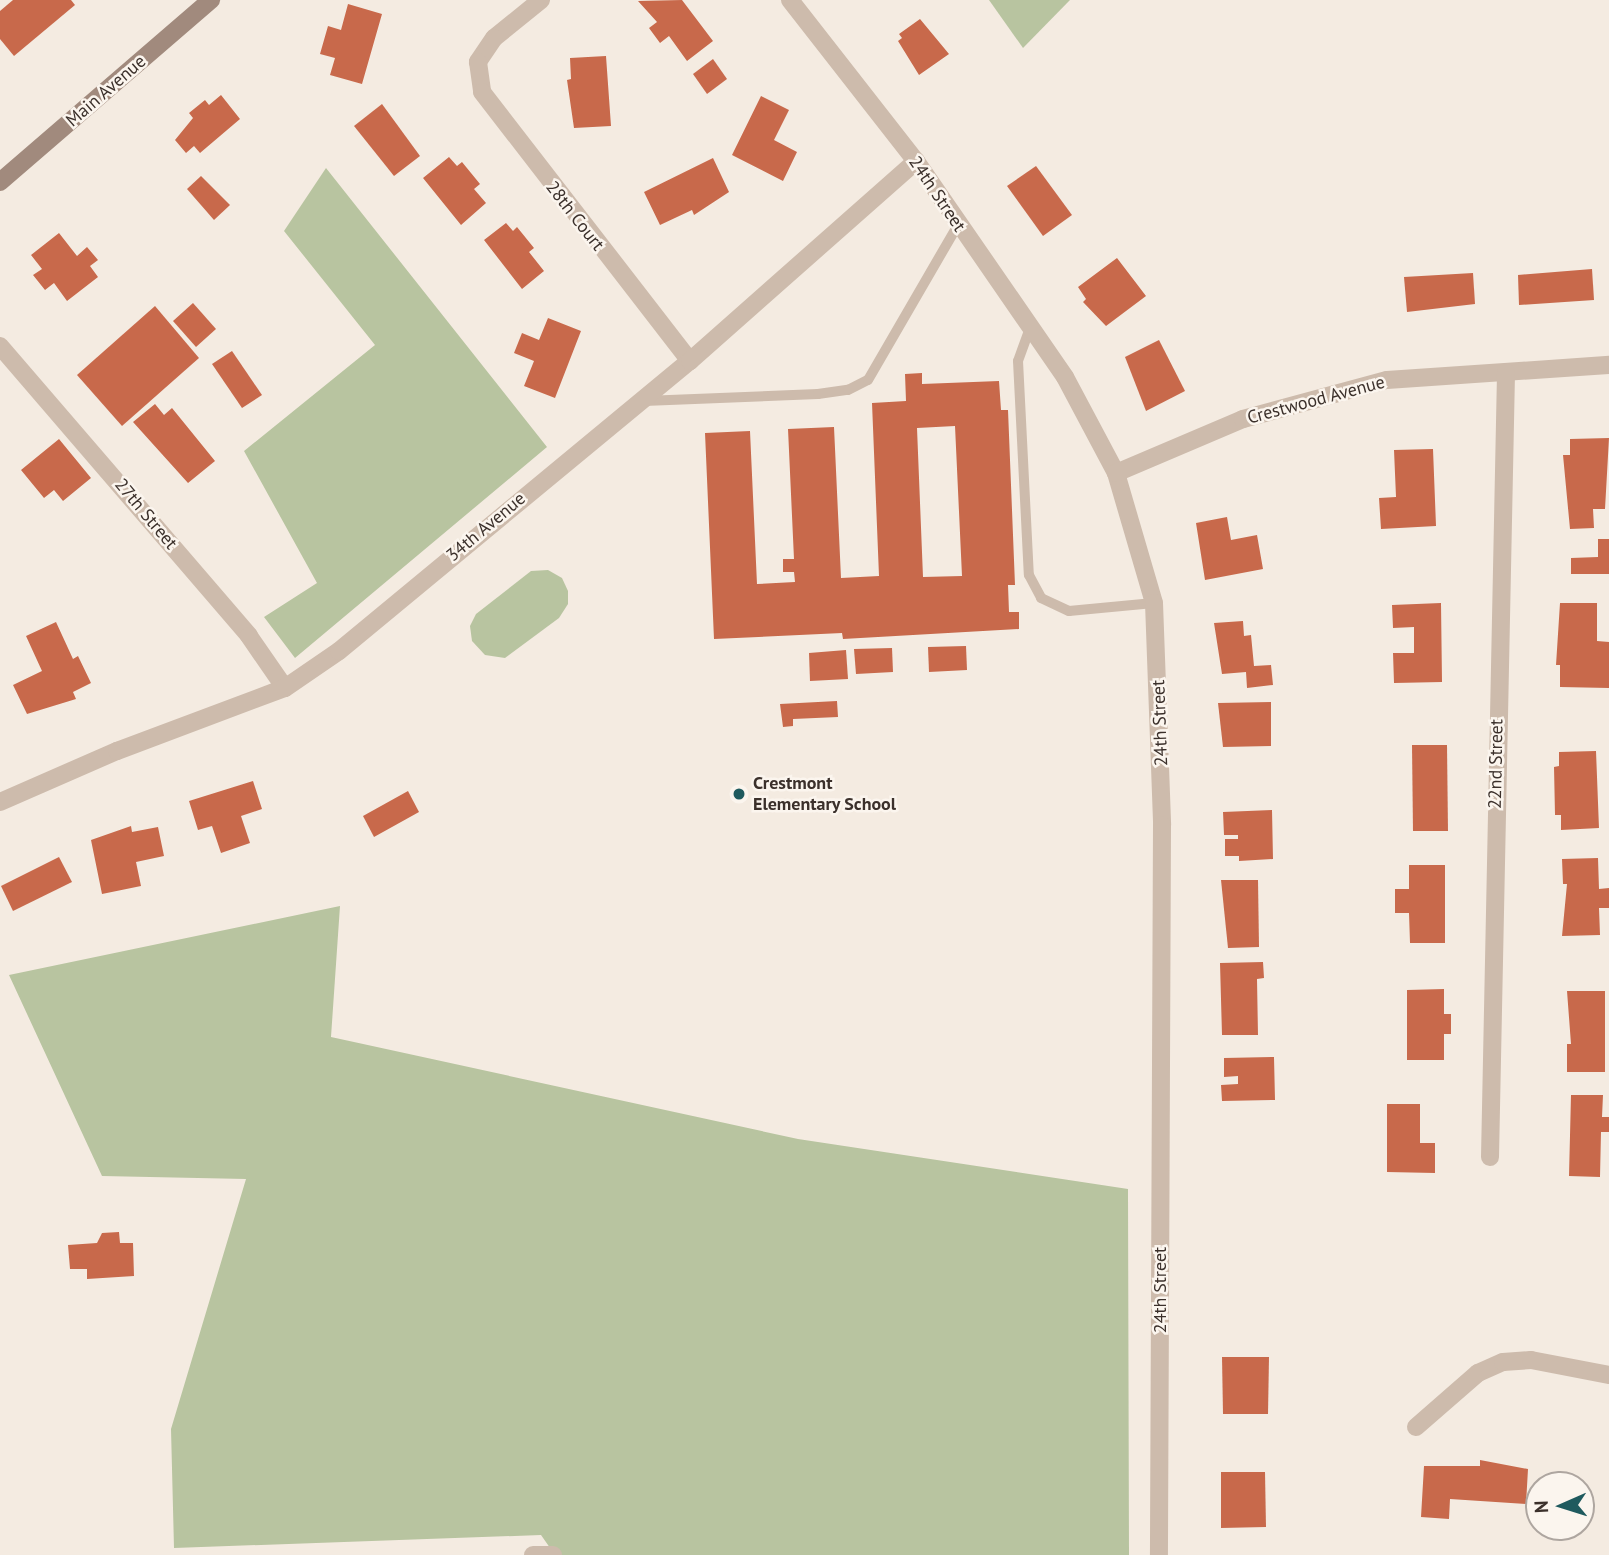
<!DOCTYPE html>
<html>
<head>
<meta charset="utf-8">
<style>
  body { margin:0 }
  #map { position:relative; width:1609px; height:1555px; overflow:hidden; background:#f4ebe1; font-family:"PT Sans",sans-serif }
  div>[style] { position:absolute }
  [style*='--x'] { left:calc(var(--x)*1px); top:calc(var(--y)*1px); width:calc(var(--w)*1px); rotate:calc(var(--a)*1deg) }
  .green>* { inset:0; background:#b8c4a0 }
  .building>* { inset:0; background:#c8694b }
  .lane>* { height:10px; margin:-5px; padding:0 5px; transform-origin:5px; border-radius:5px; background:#cdbbac }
  .street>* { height:18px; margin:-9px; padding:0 9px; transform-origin:9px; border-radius:9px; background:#cdbbac }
  .secondary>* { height:18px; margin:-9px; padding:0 9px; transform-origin:9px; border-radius:9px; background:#a18a7d }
  .dots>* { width:19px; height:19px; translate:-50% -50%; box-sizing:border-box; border:4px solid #fbf5ee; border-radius:50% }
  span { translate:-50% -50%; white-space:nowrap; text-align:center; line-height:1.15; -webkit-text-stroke:5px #fbf5ee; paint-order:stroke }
  .street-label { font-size:18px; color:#3b302b }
  .poi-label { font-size:18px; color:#3b302b; font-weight:700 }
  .left { translate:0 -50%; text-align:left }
  .north { position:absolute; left:1525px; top:1471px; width:70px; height:70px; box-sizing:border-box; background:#fbf5ee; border:2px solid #aea6a0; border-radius:50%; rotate:267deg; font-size:19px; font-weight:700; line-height:28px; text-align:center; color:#3b302b }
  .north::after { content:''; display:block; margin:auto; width:24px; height:32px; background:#1f5a5e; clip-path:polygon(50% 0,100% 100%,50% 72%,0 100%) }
</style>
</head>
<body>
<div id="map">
  <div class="green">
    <div style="clip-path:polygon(989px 0,1070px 0,1023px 48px)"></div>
    <div style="clip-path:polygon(326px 168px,547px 447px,295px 658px,264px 617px,317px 583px,244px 451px,375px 345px,284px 231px)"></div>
    <div style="clip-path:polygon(548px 570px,562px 578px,568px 591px,568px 604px,559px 618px,505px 658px,485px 655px,472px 641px,470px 626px,476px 614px,531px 571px)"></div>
    <div style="clip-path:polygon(340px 906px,331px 1037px,798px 1139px,1128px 1189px,1129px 1555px,555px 1555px,541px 1535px,174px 1548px,171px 1429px,246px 1179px,102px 1176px,9px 975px)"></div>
  </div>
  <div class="building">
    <div style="clip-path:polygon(13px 0,71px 0,75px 5px,14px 56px,0 39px,0 11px)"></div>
    <div style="clip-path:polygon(682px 0,713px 41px,687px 61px,669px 36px,660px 43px,649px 28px,657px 22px,638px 1px)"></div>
    <div style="clip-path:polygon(348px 4px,382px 14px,362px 84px,330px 75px,335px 58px,320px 54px,328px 26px,341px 30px)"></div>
    <div style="clip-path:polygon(920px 19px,949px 54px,919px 75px,898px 41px,902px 38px,899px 34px)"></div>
    <div style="clip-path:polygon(606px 56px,611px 126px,574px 128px,567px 80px,571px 79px,570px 58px)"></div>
    <div style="clip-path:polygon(713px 59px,727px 79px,707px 94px,693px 74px)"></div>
    <div style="clip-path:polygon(221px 95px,240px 119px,200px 153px,194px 146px,186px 153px,175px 140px,193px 118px,189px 113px,205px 100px,209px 105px)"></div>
    <div style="clip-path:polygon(761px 96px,789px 110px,774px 140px,797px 152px,783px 181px,732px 155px)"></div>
    <div style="clip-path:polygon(382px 104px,420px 156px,394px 176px,354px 126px)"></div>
    <div style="clip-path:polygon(449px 157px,457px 166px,462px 162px,480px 184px,474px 189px,486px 203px,461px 225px,423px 178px)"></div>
    <div style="clip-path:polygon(713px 158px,729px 192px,694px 215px,692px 210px,660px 225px,644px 192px)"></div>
    <div style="clip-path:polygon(1036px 166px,1072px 215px,1043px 236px,1007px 186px)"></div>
    <div style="clip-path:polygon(201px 176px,230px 205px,214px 220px,187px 189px)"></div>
    <div style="clip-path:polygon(506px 223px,513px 231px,517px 227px,534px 248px,529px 252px,544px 271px,522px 289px,484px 240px)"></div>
    <div style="clip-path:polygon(59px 233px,77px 256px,87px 247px,98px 260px,90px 266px,98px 277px,67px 301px,54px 283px,45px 290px,33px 275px,42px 269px,31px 255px)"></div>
    <div style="clip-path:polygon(1117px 258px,1146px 296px,1106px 326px,1083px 302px,1086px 299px,1078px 287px)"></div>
    <div style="clip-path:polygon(1592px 269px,1594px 300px,1519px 305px,1518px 275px)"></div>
    <div style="clip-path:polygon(1473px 273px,1475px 304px,1407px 312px,1404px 277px)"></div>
    <div style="clip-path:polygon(193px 303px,216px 329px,196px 347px,173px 321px)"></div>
    <div style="clip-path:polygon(155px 306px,199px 358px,122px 426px,77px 375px)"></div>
    <div style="clip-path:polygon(548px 318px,581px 331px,555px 398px,524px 386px,534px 361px,514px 353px,522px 333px,539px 340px)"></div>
    <div style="clip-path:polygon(1159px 340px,1185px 391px,1146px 411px,1125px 357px)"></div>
    <div style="clip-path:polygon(232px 351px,262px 395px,242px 408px,212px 364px)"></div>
    <div style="clip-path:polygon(evenodd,922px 373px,922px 384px,999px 381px,1001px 410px,1008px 410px,1015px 585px,1008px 585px,1009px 612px,1019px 612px,1019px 629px,843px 639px,842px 633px,714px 639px,705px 433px,750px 431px,757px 584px,795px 582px,794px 572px,783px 572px,783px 559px,794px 559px,788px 429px,834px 427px,841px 578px,879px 576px,872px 403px,906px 401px,905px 374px,922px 373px,955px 426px,962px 576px,923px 577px,917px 428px,955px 426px)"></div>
    <div style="clip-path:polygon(155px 404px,164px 415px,172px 408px,215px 461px,188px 483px,133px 422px)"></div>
    <div style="clip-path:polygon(1609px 438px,1605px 509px,1593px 509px,1594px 528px,1570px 529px,1563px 455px,1570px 455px,1570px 439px)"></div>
    <div style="clip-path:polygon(59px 439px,91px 478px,63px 501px,54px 490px,44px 498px,21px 470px)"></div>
    <div style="clip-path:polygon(1433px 449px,1436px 526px,1381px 529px,1379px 498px,1396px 497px,1394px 450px)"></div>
    <div style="clip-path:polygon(1227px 517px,1231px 540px,1257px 535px,1263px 569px,1205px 580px,1196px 523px)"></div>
    <div style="clip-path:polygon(1598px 539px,1609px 539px,1609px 574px,1571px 574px,1571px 558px,1598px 557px)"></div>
    <div style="clip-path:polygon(1441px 603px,1442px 682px,1394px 683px,1393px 653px,1414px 653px,1414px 627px,1393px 628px,1392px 605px)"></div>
    <div style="clip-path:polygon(1560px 603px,1597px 603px,1597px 641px,1609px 642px,1609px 688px,1560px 687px,1560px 665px,1556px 665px)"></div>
    <div style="clip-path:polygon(1243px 621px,1244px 636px,1251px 635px,1254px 666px,1271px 665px,1273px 685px,1247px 688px,1246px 672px,1222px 674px,1214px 623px)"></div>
    <div style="clip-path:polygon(56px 622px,73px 659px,78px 656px,91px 683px,73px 692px,76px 699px,27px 714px,13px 685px,42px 671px,26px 636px)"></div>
    <div style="clip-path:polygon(966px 646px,967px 670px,929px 672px,928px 647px)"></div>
    <div style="clip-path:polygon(892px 648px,893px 672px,856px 674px,854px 649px)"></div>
    <div style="clip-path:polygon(846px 650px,848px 679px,810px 681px,809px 653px)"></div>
    <div style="clip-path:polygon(837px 701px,838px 717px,793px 719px,793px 726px,783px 727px,780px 704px)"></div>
    <div style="clip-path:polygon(1271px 702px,1271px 746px,1223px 747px,1218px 703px)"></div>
    <div style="clip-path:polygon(1412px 745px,1447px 745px,1448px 831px,1413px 831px)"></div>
    <div style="clip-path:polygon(1596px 751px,1599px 828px,1561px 830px,1561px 815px,1555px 815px,1554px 767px,1559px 766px,1559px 752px)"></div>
    <div style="clip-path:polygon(253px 781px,262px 809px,241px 816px,250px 843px,221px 853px,212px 826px,198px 830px,189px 801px)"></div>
    <div style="clip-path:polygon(408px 791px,419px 812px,374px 837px,363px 816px)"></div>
    <div style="clip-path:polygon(1272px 810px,1273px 859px,1239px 861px,1239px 856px,1225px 856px,1225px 839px,1238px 839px,1238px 835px,1224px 835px,1223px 812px)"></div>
    <div style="clip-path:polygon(131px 826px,132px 832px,158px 827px,164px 856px,136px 862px,141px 886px,102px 894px,91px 840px)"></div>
    <div style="clip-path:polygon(59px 857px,72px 882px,13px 911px,1px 886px)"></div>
    <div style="clip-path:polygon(1598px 858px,1599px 889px,1609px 888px,1609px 908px,1599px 908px,1600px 935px,1562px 936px,1567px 884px,1563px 884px,1562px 859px)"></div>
    <div style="clip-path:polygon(1409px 865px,1445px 865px,1445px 943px,1410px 943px,1409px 913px,1395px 913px,1395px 889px,1409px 889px)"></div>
    <div style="clip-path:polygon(1221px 880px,1258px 880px,1259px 947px,1228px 948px)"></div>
    <div style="clip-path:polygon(1263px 962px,1264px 978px,1257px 979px,1258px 1035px,1222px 1035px,1220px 963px)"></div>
    <div style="clip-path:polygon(1444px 989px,1444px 1014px,1451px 1014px,1451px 1034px,1444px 1034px,1444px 1060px,1407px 1060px,1407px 990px)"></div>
    <div style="clip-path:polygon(1567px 991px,1605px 991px,1605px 1072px,1567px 1072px,1567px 1044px,1571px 1044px)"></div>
    <div style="clip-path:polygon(1274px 1057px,1275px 1100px,1222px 1101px,1221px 1085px,1238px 1084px,1238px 1076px,1224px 1077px,1224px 1058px)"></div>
    <div style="clip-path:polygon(1571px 1095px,1603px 1095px,1602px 1117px,1609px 1117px,1609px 1132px,1601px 1132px,1600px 1177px,1569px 1176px)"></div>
    <div style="clip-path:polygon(1387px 1104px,1420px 1104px,1420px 1143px,1435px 1143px,1435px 1173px,1387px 1172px)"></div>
    <div style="clip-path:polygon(119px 1232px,120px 1243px,133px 1243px,134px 1276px,87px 1279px,87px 1269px,70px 1269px,68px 1245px,97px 1243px,102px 1233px)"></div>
    <div style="clip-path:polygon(1222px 1357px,1269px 1357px,1268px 1414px,1223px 1414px)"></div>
    <div style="clip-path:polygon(1480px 1460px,1528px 1469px,1526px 1504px,1450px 1499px,1449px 1519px,1421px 1517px,1424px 1466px,1480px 1466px)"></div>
    <div style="clip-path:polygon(1221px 1472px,1265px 1472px,1266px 1527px,1221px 1528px)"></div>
  </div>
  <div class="lane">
    <div style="--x:1030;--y:328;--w:35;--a:110"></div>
    <div style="--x:1018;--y:361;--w:214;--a:87.1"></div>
    <div style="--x:1029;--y:575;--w:26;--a:62"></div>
    <div style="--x:1041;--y:598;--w:31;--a:25"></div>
    <div style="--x:1069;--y:611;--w:85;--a:-5.4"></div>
    <div style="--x:644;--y:401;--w:174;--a:-2.3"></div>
    <div style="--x:818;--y:394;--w:30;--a:-8"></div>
    <div style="--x:848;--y:390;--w:22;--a:-27"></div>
    <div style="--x:868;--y:380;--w:179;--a:-59.9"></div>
  </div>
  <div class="street">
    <div style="--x:541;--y:0;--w:60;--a:141"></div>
    <div style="--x:494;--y:38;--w:29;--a:124"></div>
    <div style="--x:478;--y:62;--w:30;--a:82"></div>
    <div style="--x:482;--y:92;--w:340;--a:52.3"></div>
    <div style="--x:790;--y:0;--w:204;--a:52"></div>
    <div style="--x:916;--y:161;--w:262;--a:55.4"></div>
    <div style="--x:1065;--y:377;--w:109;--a:62"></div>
    <div style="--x:1116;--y:473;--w:135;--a:73.7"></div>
    <div style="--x:1154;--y:603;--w:222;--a:87.9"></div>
    <div style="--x:1162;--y:825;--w:730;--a:90.24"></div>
    <div style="--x:0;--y:346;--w:382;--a:49.3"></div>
    <div style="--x:249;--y:636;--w:63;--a:55.3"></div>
    <div style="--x:1116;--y:473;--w:138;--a:-23"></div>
    <div style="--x:1243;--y:419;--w:149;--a:-15.2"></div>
    <div style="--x:1387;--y:380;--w:223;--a:-3.9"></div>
    <div style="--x:0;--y:802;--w:128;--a:-23.6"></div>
    <div style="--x:117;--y:751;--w:179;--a:-20.6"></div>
    <div style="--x:285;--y:688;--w:65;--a:-34.4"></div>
    <div style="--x:339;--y:651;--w:455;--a:-39.6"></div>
    <div style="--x:690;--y:361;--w:302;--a:-41.5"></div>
    <div style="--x:1490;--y:1157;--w:785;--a:-88.83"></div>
    <div style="--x:1416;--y:1427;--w:82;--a:-41.1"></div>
    <div style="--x:1478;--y:1373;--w:27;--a:-24"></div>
    <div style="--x:1503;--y:1362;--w:28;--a:-4"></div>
    <div style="--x:1531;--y:1360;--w:79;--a:10.9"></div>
    <div style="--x:533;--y:1555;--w:20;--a:0"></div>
  </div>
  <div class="secondary">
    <div style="--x:0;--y:182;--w:279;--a:-40.8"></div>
  </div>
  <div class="dots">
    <div style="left:739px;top:794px;background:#1f5a5e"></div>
  </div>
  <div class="street-label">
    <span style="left:106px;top:91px;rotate:-41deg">Main Avenue</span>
    <span style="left:937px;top:194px;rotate:56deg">24th Street</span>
    <span style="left:575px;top:216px;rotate:52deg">28th Court</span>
    <span style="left:1316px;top:400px;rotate:-15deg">Crestwood Avenue</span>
    <span style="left:146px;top:514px;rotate:50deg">27th Street</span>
    <span style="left:486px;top:527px;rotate:-40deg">34th Avenue</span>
    <span style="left:1160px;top:723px;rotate:-92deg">24th Street</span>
    <span style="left:1496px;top:764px;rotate:-89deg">22nd Street</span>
    <span style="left:1160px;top:1290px;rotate:-90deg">24th Street</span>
  </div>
  <div class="poi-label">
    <span class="left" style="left:753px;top:794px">Crestmont<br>Elementary School</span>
  </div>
  <div class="north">N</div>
</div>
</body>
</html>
